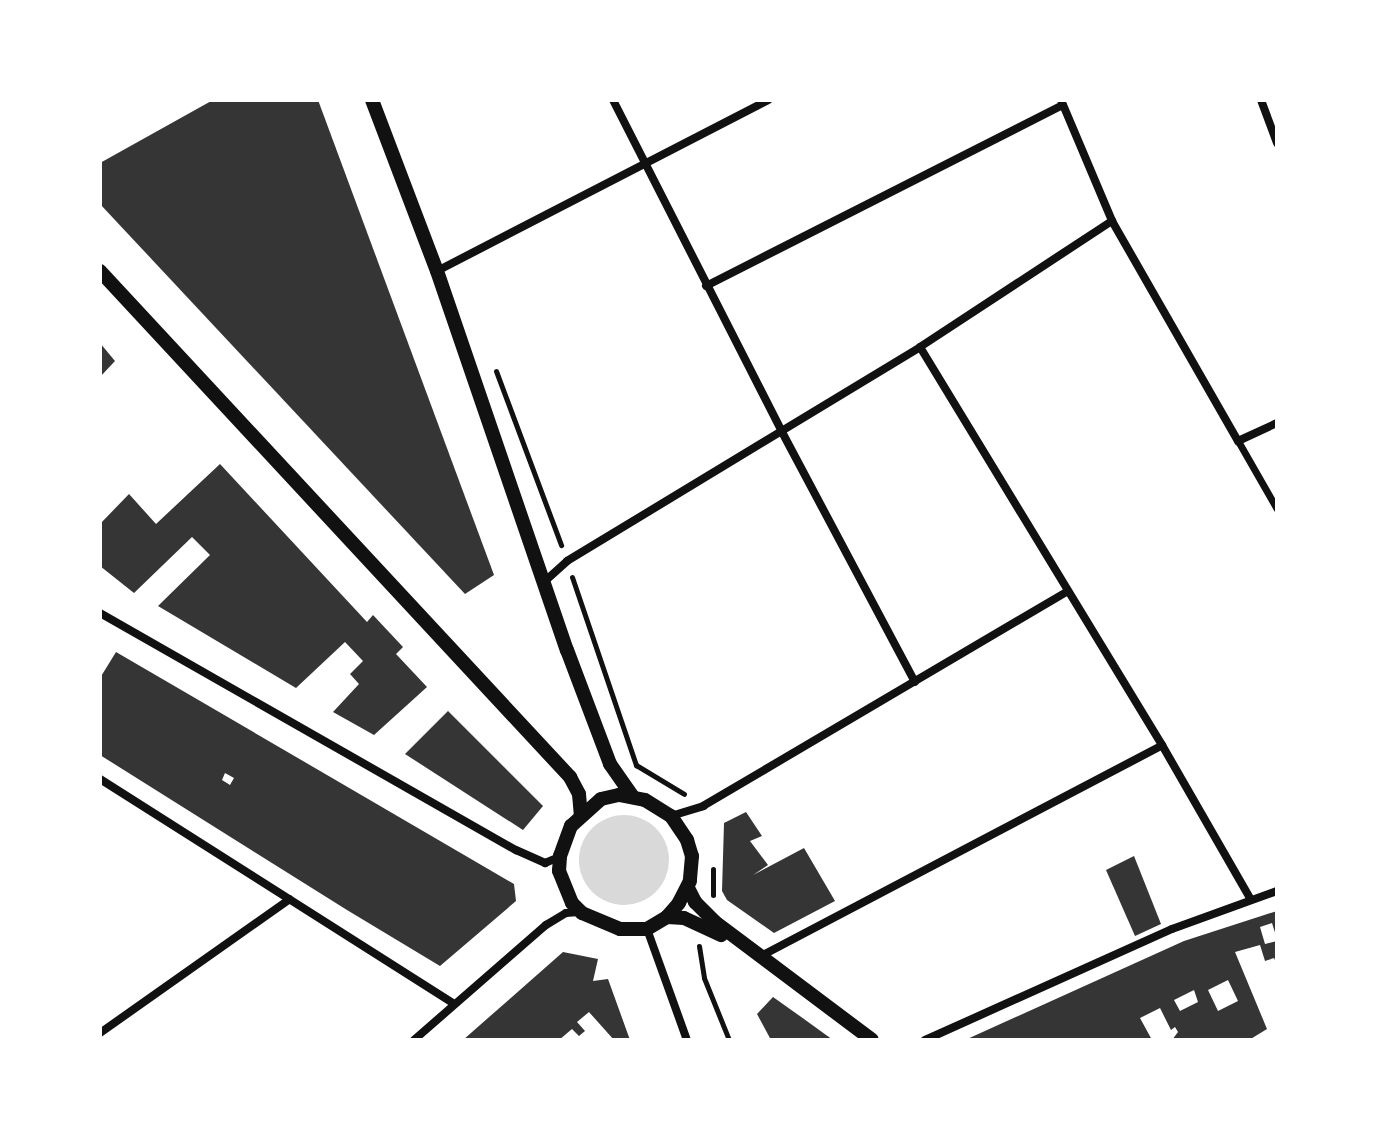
<!DOCTYPE html>
<html>
<head>
<meta charset="utf-8">
<style>
  body { margin:0 }
  #map { position:relative; width:1377px; height:1140px; overflow:hidden; background:#fff; font-family:"Varela Round",sans-serif }
  div>[style] { position:absolute }
  [style*='--x'] { left:calc(var(--x)*1px); top:calc(var(--y)*1px); width:calc(var(--w)*1px); rotate:calc(var(--a)*1deg) }
  .water>* { inset:0; background:#d9d9d9 }
  .round { border-radius:50% }
  .building>* { inset:0; background:#353535 }
  .path>* { height:5px; margin:-2.5px; padding:0 2.5px; transform-origin:2.5px; border-radius:2.5px; background:#111 }
  .pedestrian>* { height:7px; margin:-3.5px; padding:0 3.5px; transform-origin:3.5px; border-radius:3.5px; background:#111 }
  .minor>* { height:8px; margin:-4px; padding:0 4px; transform-origin:4px; border-radius:4px; background:#111 }
  .tertiary>* { height:14px; margin:-7px; padding:0 7px; transform-origin:7px; border-radius:7px; background:#111 }
  span { translate:-50% -50%; white-space:nowrap; text-align:center; line-height:1.15; -webkit-text-stroke:7px #fff; paint-order:stroke }
  .frame { position:absolute; inset:0; border:102px solid #fff; pointer-events:none }
</style>
</head>
<body>
<div id="map">
  <div class="water">
    <div class="round" style="left:579px;top:815px;width:90px;height:90px"></div>
  </div>
  <div class="building">
    <div style="clip-path:polygon(213px 100px,318px 100px,494px 575px,465px 594px,100px 204px,100px 163px)"></div>
    <div style="clip-path:polygon(100px 343px,115px 361px,100px 377px)"></div>
    <div style="clip-path:polygon(220px 464px,367px 622px,373px 615px,403px 647px,396px 654px,427px 687px,374px 735px,333px 712px,359px 684px,350px 674px,363px 661px,345px 642px,296px 688px,158px 606px,210px 555px,192px 537px,134px 593px,100px 566px,100px 524px,129px 494px,156px 524px)"></div>
    <div style="clip-path:polygon(evenodd,116px 652px,514px 884px,516px 901px,440px 966px,347px 910px,100px 755px,100px 678px,116px 652px,225px 773px,234px 778px,230px 785px,222px 780px,225px 773px)"></div>
    <div style="clip-path:polygon(448px 711px,543px 806px,523px 830px,405px 754px)"></div>
    <div style="clip-path:polygon(746px 812px,762px 836px,750px 841px,768px 865px,753px 875px,804px 848px,835px 901px,774px 933px,727px 900px,722px 891px,724px 823px)"></div>
    <div style="clip-path:polygon(1134px 856px,1161px 924px,1135px 936px,1106px 870px)"></div>
    <div style="clip-path:polygon(evenodd,1277px 911px,1277px 939px,1272px 923px,1260px 927px,1265px 944px,1277px 941px,1277px 964px,1274px 958px,1265px 961px,1260px 945px,1235px 952px,1267px 1029px,1249px 1040px,1172px 1040px,1178px 1032px,1175px 1027px,1171px 1030px,1160px 1008px,1140px 1018px,1152px 1040px,965px 1040px,1184px 941px,1277px 911px,1228px 980px,1238px 1001px,1218px 1011px,1208px 990px,1228px 980px,1277px 911px,1194px 990px,1198px 1002px,1180px 1011px,1174px 1000px,1194px 990px)"></div>
    <div style="clip-path:polygon(563px 952px,598px 959px,593px 981px,608px 979px,630px 1040px,614px 1040px,589px 1012px,577px 1022px,585px 1031px,579px 1036px,572px 1029px,559px 1040px,463px 1040px)"></div>
    <div style="clip-path:polygon(773px 997px,804px 1019px,833px 1040px,771px 1040px,757px 1014px)"></div>
  </div>
  <div class="path">
    <div style="--x:496;--y:371;--w:186;--a:69.5"></div>
    <div style="--x:572;--y:577;--w:199;--a:71.2"></div>
    <div style="--x:636;--y:765;--w:56;--a:31.1"></div>
    <div style="--x:713;--y:869;--w:26;--a:90"></div>
    <div style="--x:699;--y:946;--w:32;--a:81"></div>
    <div style="--x:704;--y:978;--w:67;--a:68"></div>
  </div>
  <div class="pedestrian">
    <div style="--x:1238;--y:441;--w:78;--a:60.2"></div>
  </div>
  <div class="minor">
    <div style="--x:613;--y:100;--w:373;--a:63"></div>
    <div style="--x:782;--y:432;--w:283;--a:62"></div>
    <div style="--x:1061;--y:100;--w:131;--a:67.1"></div>
    <div style="--x:1112;--y:221;--w:254;--a:60.2"></div>
    <div style="--x:1238;--y:441;--w:43;--a:-24.8"></div>
    <div style="--x:1261;--y:100;--w:46;--a:69.6"></div>
    <div style="--x:437;--y:271;--w:373;--a:-27.3"></div>
    <div style="--x:706;--y:286;--w:400;--a:-26.9"></div>
    <div style="--x:920;--y:347;--w:466;--a:58.7"></div>
    <div style="--x:1162;--y:745;--w:177;--a:60.1"></div>
    <div style="--x:544;--y:582;--w:31;--a:-42"></div>
    <div style="--x:567;--y:561;--w:413;--a:-31.2"></div>
    <div style="--x:920;--y:347;--w:230;--a:-33.3"></div>
    <div style="--x:100;--y:613;--w:479;--a:29.7"></div>
    <div style="--x:516;--y:850;--w:32;--a:24"></div>
    <div style="--x:545;--y:863;--w:15;--a:-23"></div>
    <div style="--x:100;--y:779;--w:419;--a:32.4"></div>
    <div style="--x:671;--y:816;--w:34;--a:-17"></div>
    <div style="--x:703;--y:806;--w:421;--a:-30.5"></div>
    <div style="--x:647;--y:929;--w:118;--a:70.2"></div>
    <div style="--x:759;--y:957;--w:455;--a:-27.7"></div>
    <div style="--x:100;--y:1033;--w:232;--a:-35.2"></div>
    <div style="--x:414;--y:1040;--w:175;--a:-41.1"></div>
    <div style="--x:546;--y:925;--w:23;--a:-31"></div>
    <div style="--x:566;--y:913;--w:13;--a:-4"></div>
    <div style="--x:925;--y:1040;--w:271;--a:-24.2"></div>
    <div style="--x:1172;--y:929;--w:112;--a:-19.9"></div>
  </div>
  <div class="tertiary">
    <div style="--x:372;--y:100;--w:183;--a:69.2"></div>
    <div style="--x:437;--y:271;--w:401;--a:71.1"></div>
    <div style="--x:567;--y:650;--w:122;--a:69.3"></div>
    <div style="--x:610;--y:764;--w:40;--a:55.1"></div>
    <div style="--x:100;--y:271;--w:691;--a:47.11"></div>
    <div style="--x:570;--y:777;--w:19;--a:62"></div>
    <div style="--x:579;--y:794;--w:21;--a:85"></div>
    <div style="--x:619;--y:795;--w:26;--a:11"></div>
    <div style="--x:645;--y:800;--w:31;--a:32"></div>
    <div style="--x:671;--y:816;--w:29;--a:56"></div>
    <div style="--x:687;--y:840;--w:17;--a:73"></div>
    <div style="--x:692;--y:856;--w:25;--a:95"></div>
    <div style="--x:690;--y:881;--w:25;--a:117"></div>
    <div style="--x:679;--y:903;--w:18;--a:131"></div>
    <div style="--x:667;--y:917;--w:23;--a:149"></div>
    <div style="--x:647;--y:929;--w:27;--a:180"></div>
    <div style="--x:620;--y:929;--w:41;--a:-157.2"></div>
    <div style="--x:582;--y:913;--w:14;--a:-135"></div>
    <div style="--x:572;--y:903;--w:35;--a:-112"></div>
    <div style="--x:559;--y:871;--w:15;--a:-86"></div>
    <div style="--x:560;--y:856;--w:32;--a:-70"></div>
    <div style="--x:571;--y:826;--w:40;--a:-42"></div>
    <div style="--x:601;--y:799;--w:18;--a:-13"></div>
    <div style="--x:688;--y:888;--w:16;--a:63"></div>
    <div style="--x:695;--y:902;--w:28;--a:45"></div>
    <div style="--x:715;--y:922;--w:196;--a:36.9"></div>
    <div style="--x:667;--y:917;--w:17;--a:3"></div>
    <div style="--x:684;--y:918;--w:41;--a:24.7"></div>
  </div>
  <div class="frame"></div>
</div>
</body>
</html>
